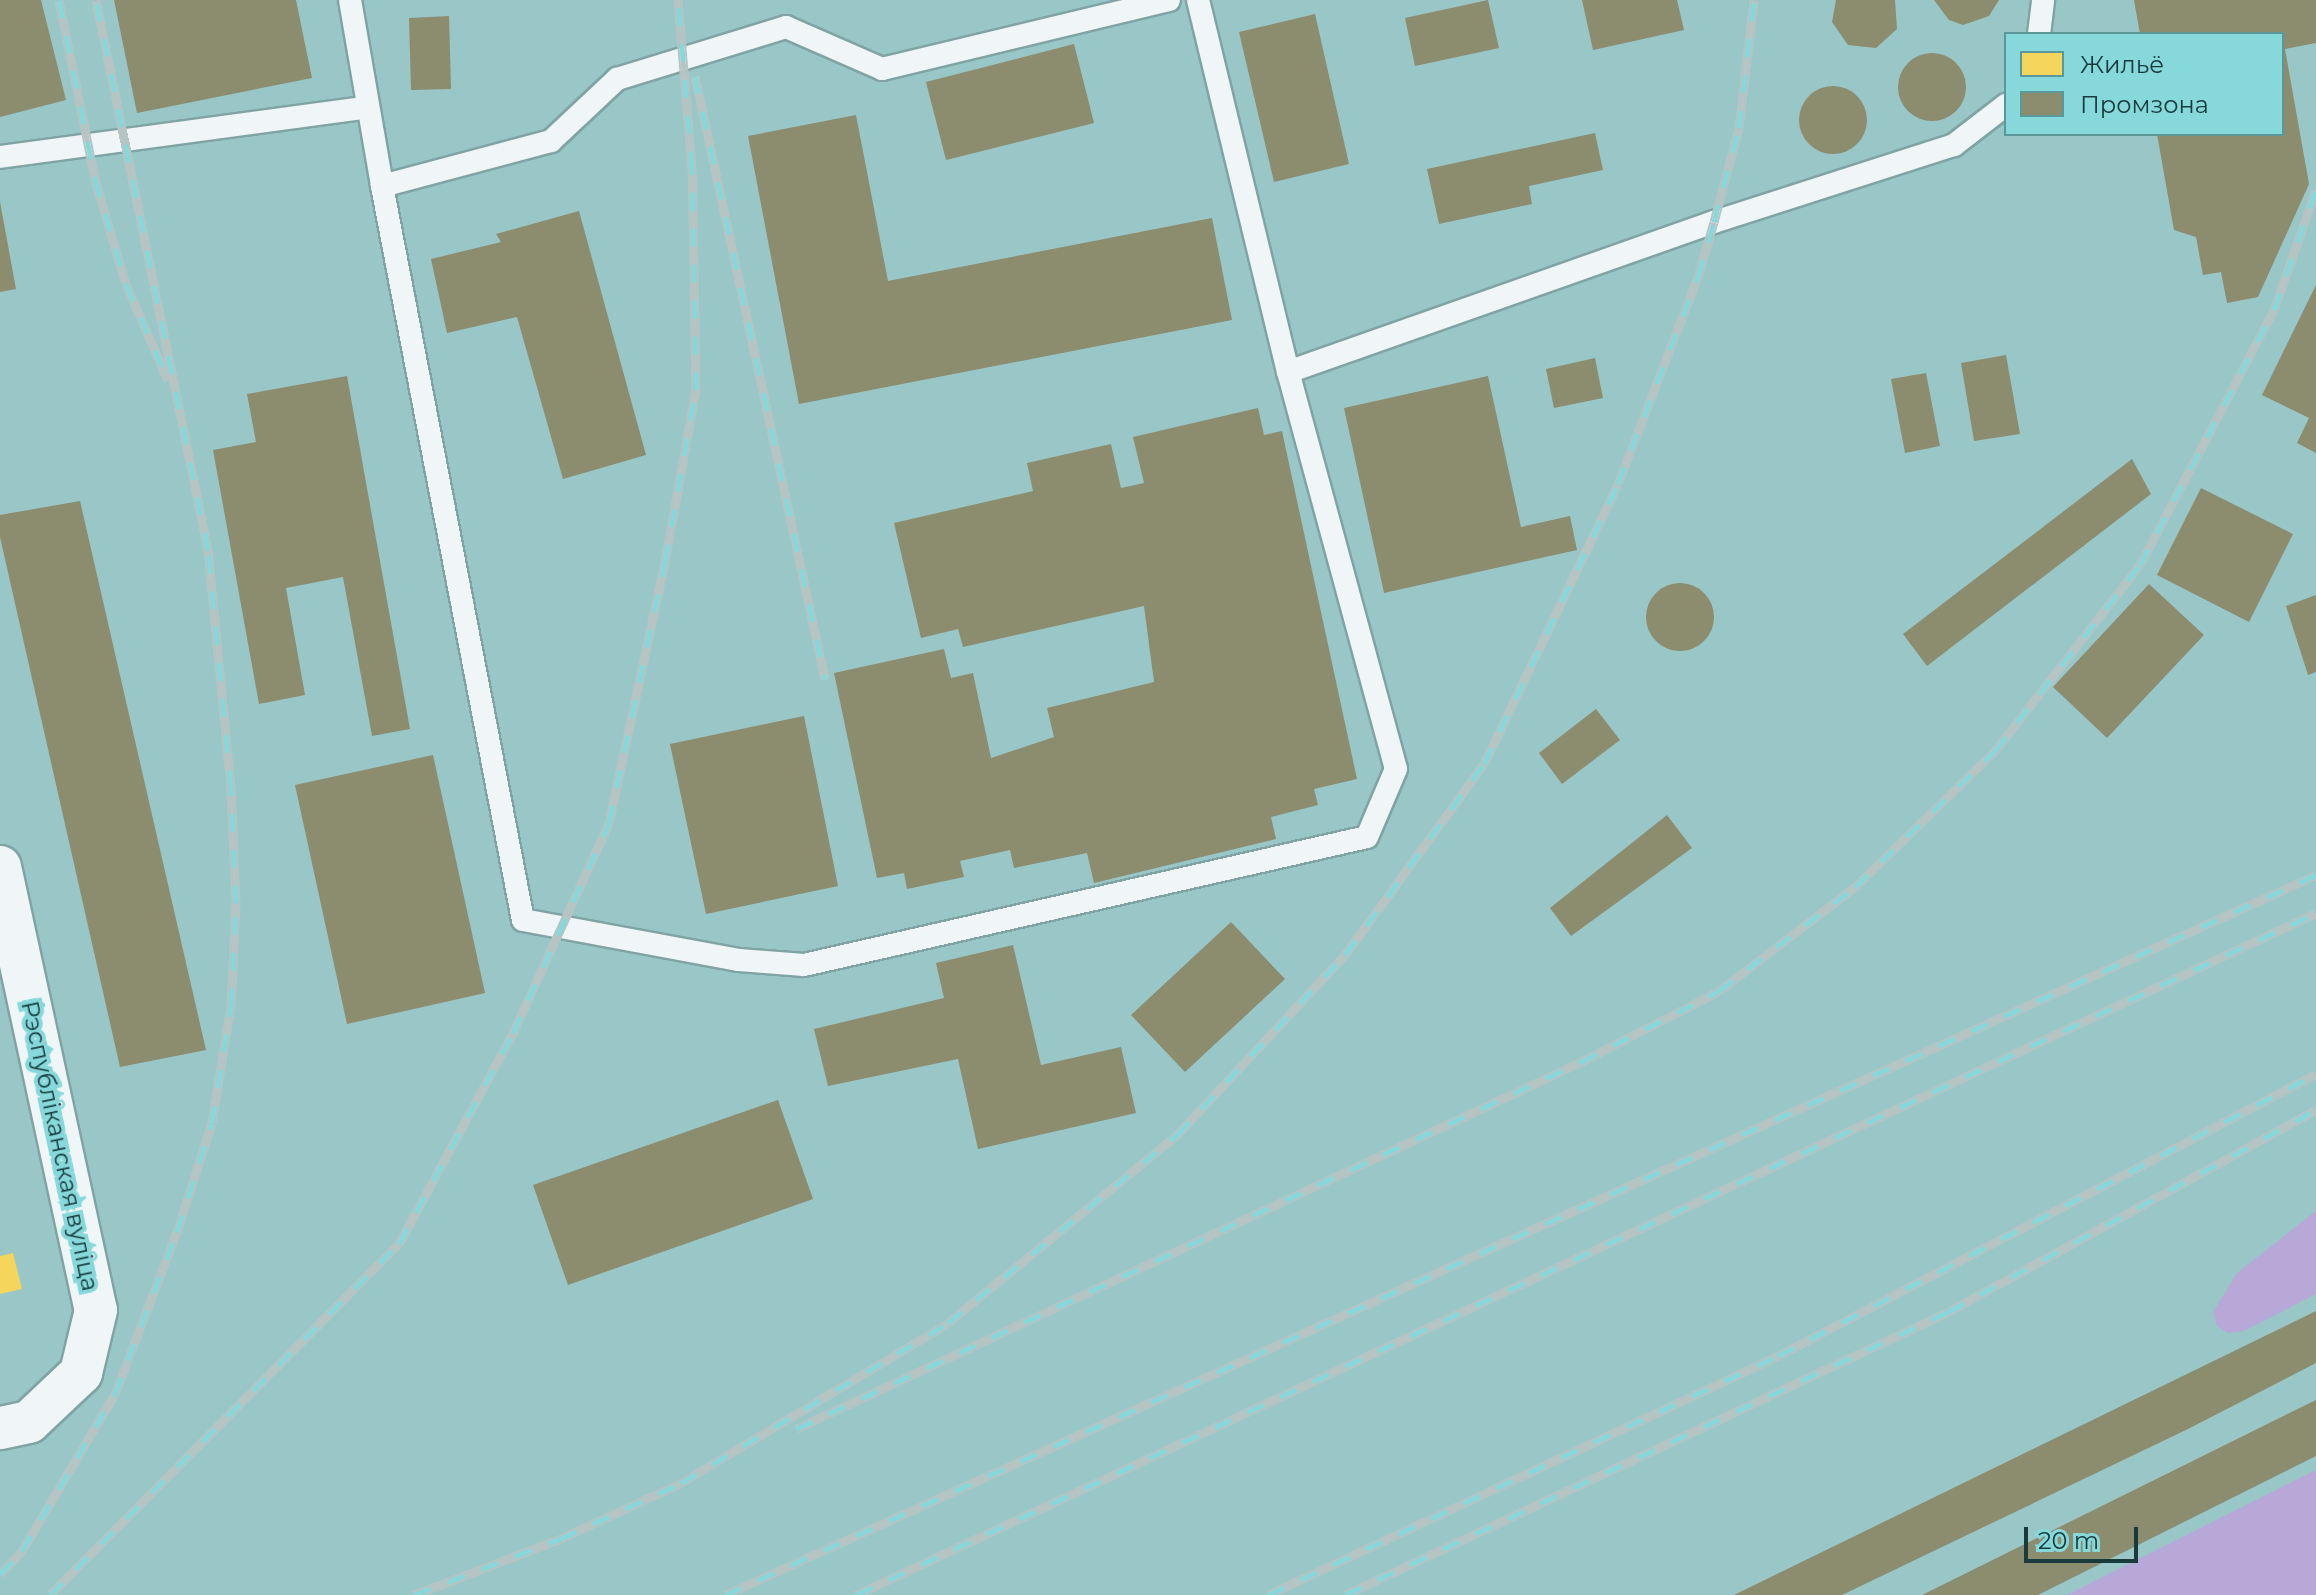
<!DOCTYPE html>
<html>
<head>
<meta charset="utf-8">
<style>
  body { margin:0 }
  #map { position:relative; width:2316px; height:1595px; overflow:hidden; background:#99c6c7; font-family:Montserrat,sans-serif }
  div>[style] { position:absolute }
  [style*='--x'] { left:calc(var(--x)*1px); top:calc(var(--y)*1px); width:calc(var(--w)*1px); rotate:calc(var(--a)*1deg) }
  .green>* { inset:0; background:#b7a8d7 }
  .homes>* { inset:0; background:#f6d55c }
  .industry>* { inset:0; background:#8c8c6e }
  .round { border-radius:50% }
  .roads { filter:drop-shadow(2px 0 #80a3a4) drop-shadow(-2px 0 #80a3a4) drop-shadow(0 2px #80a3a4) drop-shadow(0 -2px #80a3a4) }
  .service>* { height:22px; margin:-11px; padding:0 11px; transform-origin:11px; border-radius:11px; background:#f0f6f7 }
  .minor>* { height:42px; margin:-21px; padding:0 21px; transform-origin:21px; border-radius:21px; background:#f0f6f7 }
  .rail>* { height:9px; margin-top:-4.5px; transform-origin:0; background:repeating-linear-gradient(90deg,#86d8da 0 18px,#b7c4c4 0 36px); box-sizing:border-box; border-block:2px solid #b7c4c4 }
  span { translate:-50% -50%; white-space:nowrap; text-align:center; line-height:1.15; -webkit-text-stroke:8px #86d8da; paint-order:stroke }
  .street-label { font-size:24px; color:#183b3c }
  .legend { position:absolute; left:2004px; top:32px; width:280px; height:104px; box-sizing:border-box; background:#86d8da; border:2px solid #5a999b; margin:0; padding:10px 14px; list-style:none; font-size:24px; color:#183b3c }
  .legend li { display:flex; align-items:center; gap:16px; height:40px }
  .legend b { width:40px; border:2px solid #5a999b }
  .scale { position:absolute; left:2024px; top:1527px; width:114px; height:36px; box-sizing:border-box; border:4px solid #183b3c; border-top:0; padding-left:10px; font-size:24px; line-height:28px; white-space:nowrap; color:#183b3c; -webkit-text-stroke:6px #86d8da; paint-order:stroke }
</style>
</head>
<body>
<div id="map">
  <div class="green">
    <div style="clip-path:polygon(2316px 1211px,2316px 1294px,2244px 1331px,2228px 1333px,2217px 1326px,2213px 1312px,2237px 1273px)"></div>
    <div style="clip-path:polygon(2316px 1470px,2316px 1595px,2067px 1595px)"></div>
  </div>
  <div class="homes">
    <div style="clip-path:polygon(13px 1253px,22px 1289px,0 1294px,0 1256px)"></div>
  </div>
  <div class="industry">
    <div style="clip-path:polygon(0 0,41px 0,66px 100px,0 117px)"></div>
    <div style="clip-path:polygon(114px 0,296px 0,312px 78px,137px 113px)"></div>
    <div style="clip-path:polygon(1488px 0,1499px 48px,1415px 66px,1405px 18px)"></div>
    <div style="clip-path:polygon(1582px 0,1677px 0,1684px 30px,1593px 50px)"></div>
    <div style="clip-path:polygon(1836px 0,1895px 0,1897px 29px,1876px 48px,1848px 45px,1832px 22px)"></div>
    <div style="clip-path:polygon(1934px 0,1999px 0,1989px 16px,1963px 25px,1949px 20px)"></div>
    <div style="clip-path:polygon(2134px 0,2316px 0,2316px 43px,2285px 49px,2309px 184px,2258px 297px,2227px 303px,2221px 272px,2203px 275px,2196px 237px,2174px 230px,2157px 134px,2282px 134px,2282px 34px,2140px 34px)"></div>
    <div style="clip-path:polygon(1315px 14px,1349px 164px,1274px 182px,1239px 32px)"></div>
    <div style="clip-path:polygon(449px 16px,451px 89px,411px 90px,409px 18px)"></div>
    <div style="clip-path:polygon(1074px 44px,1094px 123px,946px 160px,926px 82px)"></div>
    <div class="round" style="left:1898px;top:53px;width:68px;height:68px"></div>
    <div class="round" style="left:1799px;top:86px;width:68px;height:68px"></div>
    <div style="clip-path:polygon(856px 115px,888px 281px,1212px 218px,1232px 320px,799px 404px,748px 136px)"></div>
    <div style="clip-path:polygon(1595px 133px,1603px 170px,1529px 186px,1532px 204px,1439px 224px,1427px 169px)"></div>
    <div style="clip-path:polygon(0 202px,16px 289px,0 292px)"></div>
    <div style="clip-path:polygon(579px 211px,646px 455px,563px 479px,517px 317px,447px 333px,431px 259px,501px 242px,496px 234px)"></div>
    <div style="clip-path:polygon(2316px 285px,2316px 453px,2297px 443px,2309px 418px,2262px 395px)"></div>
    <div style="clip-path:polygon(2006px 355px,2020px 434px,1974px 441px,1961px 363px)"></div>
    <div style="clip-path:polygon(1595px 358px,1603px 398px,1554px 408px,1546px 369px)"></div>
    <div style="clip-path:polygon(1926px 373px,1940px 446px,1905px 453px,1891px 379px)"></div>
    <div style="clip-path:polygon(347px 376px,410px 729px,372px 736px,343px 577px,286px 588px,305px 695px,259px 704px,213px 450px,256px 442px,247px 394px)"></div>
    <div style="clip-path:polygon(1488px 376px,1521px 527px,1570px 516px,1577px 550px,1384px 593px,1344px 408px)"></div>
    <div style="clip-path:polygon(1258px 408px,1264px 435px,1282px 431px,1357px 779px,1314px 789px,1318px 805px,1271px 817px,1276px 839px,1094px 883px,1087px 853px,1014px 868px,1010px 850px,960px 861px,964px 877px,907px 889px,904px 873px,877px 878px,834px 673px,944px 649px,951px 678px,973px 673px,991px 758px,1054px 737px,1047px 708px,1154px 682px,1144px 606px,963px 647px,958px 629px,921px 638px,894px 523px,1033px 491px,1027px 463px,1111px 444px,1121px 488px,1144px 483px,1133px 437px)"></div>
    <div style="clip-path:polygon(2132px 459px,2151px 494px,1927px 666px,1903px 634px)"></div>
    <div style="clip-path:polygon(2201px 488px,2293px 534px,2249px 622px,2157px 575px)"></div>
    <div style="clip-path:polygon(80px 501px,206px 1050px,120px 1067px,0 537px,0 515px)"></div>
    <div class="round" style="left:1646px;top:583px;width:68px;height:68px"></div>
    <div style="clip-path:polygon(2149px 584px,2204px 635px,2107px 738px,2053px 687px)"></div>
    <div style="clip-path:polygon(2316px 595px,2316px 672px,2308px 675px,2286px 606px)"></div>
    <div style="clip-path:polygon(1596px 709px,1620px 740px,1562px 784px,1539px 753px)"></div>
    <div style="clip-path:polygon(804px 716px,838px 886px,706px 914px,670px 744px)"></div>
    <div style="clip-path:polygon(433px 755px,485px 993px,347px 1024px,295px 785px)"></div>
    <div style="clip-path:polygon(1667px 815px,1692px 848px,1571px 936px,1550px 908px)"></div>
    <div style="clip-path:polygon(1231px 922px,1285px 979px,1185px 1072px,1131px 1015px)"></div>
    <div style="clip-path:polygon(1013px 945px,1041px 1065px,1121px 1047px,1136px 1113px,978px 1149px,958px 1059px,828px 1086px,814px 1029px,944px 998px,936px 963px)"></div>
    <div style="clip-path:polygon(778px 1100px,813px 1199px,568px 1285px,533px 1185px)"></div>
    <div style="clip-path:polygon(2316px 1311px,2316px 1363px,2188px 1429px,1842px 1595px,1734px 1595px)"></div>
    <div style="clip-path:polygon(2316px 1400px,2316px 1456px,2038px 1595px,1922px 1595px)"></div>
  </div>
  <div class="roads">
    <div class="service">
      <div style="--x:350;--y:0;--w:189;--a:80.2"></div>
      <div style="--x:382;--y:186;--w:175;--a:-14.9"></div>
      <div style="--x:551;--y:141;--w:91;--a:-43.2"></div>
      <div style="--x:617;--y:79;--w:177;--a:-17.1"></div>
      <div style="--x:786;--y:27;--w:105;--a:23.6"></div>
      <div style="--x:882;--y:69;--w:295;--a:-13.5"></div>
      <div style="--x:1198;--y:0;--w:383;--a:76.4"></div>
      <div style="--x:1288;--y:372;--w:452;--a:-19.4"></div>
      <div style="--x:1714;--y:222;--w:252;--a:-17.8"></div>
      <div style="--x:1954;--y:145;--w:66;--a:-37.6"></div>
      <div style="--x:2039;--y:34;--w:34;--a:-83"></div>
      <div style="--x:0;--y:157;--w:371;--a:-7.7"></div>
      <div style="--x:382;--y:186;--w:747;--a:79.13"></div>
      <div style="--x:523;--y:920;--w:220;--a:10.5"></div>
      <div style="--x:739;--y:960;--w:65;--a:4.4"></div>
      <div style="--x:804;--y:965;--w:577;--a:-12.81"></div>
      <div style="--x:1367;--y:837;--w:74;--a:-66.9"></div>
      <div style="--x:1396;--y:769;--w:411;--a:-105.2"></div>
    </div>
    <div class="minor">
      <div style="--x:0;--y:867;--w:453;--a:77.8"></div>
      <div style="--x:96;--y:1310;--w:65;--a:103.4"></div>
      <div style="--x:81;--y:1373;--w:71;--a:136.7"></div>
      <div style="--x:29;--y:1422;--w:30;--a:168"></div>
    </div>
  </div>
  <div class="rail">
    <div style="--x:59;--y:0;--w:183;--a:78.6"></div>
    <div style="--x:95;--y:179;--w:109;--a:73.6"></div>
    <div style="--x:126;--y:284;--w:105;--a:66.4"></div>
    <div style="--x:695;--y:76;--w:617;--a:77.83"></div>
    <div style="--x:796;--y:1429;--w:867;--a:-25.06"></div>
    <div style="--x:1581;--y:1062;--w:155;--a:-27.2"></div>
    <div style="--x:1719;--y:991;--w:171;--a:-37.4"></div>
    <div style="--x:1855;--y:887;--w:195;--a:-44.2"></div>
    <div style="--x:1995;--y:751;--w:236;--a:-52.1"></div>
    <div style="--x:2140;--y:565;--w:288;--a:-62.3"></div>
    <div style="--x:2274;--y:310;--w:127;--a:-70.7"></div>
    <div style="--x:0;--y:1574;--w:32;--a:-46"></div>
    <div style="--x:22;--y:1551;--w:182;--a:-59.4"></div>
    <div style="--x:115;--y:1394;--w:173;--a:-69.1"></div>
    <div style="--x:177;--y:1232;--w:114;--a:-72.2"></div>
    <div style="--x:212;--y:1123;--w:119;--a:-80.8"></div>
    <div style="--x:231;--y:1006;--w:103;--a:-87.2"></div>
    <div style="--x:236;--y:903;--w:115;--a:-92.5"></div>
    <div style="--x:231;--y:788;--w:239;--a:-95.5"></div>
    <div style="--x:208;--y:550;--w:561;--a:-101.51"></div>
    <div style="--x:50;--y:1595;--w:495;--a:-45.2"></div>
    <div style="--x:399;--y:1244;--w:240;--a:-61.6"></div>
    <div style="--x:513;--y:1033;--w:231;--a:-65.4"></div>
    <div style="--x:609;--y:823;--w:267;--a:-77.9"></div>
    <div style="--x:665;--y:562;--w:175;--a:-79.8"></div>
    <div style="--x:696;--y:390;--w:221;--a:-91"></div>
    <div style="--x:692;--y:169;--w:170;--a:-94.7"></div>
    <div style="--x:414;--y:1595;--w:156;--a:-21"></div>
    <div style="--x:560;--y:1539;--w:133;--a:-24.8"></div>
    <div style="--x:681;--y:1483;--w:311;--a:-30.9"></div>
    <div style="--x:948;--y:1323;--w:296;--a:-39.4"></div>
    <div style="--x:1177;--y:1135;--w:246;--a:-47"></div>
    <div style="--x:1345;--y:955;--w:236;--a:-54"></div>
    <div style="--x:1484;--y:764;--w:310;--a:-64.4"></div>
    <div style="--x:1618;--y:484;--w:222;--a:-68.9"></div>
    <div style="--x:1698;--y:277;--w:57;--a:-73.8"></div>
    <div style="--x:1714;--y:222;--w:97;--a:-75.1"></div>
    <div style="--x:1739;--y:128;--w:129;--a:-83.3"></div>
    <div style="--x:725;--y:1595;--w:1746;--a:-24.35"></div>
    <div style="--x:856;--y:1595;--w:1611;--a:-25.04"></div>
    <div style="--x:1268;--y:1595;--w:563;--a:-25.11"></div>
    <div style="--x:1778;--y:1356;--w:607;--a:-27.66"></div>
    <div style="--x:1345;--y:1595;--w:666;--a:-25.14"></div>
    <div style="--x:1948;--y:1312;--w:420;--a:-28.8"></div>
  </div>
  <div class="street-label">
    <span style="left:60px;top:1146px;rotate:78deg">Рэспубліканская вуліца</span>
  </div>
  <ul class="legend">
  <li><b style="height:22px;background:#f6d55c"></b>Жильё</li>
  <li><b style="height:22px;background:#8c8c6e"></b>Промзона</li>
  </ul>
  <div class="scale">20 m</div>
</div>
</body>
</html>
